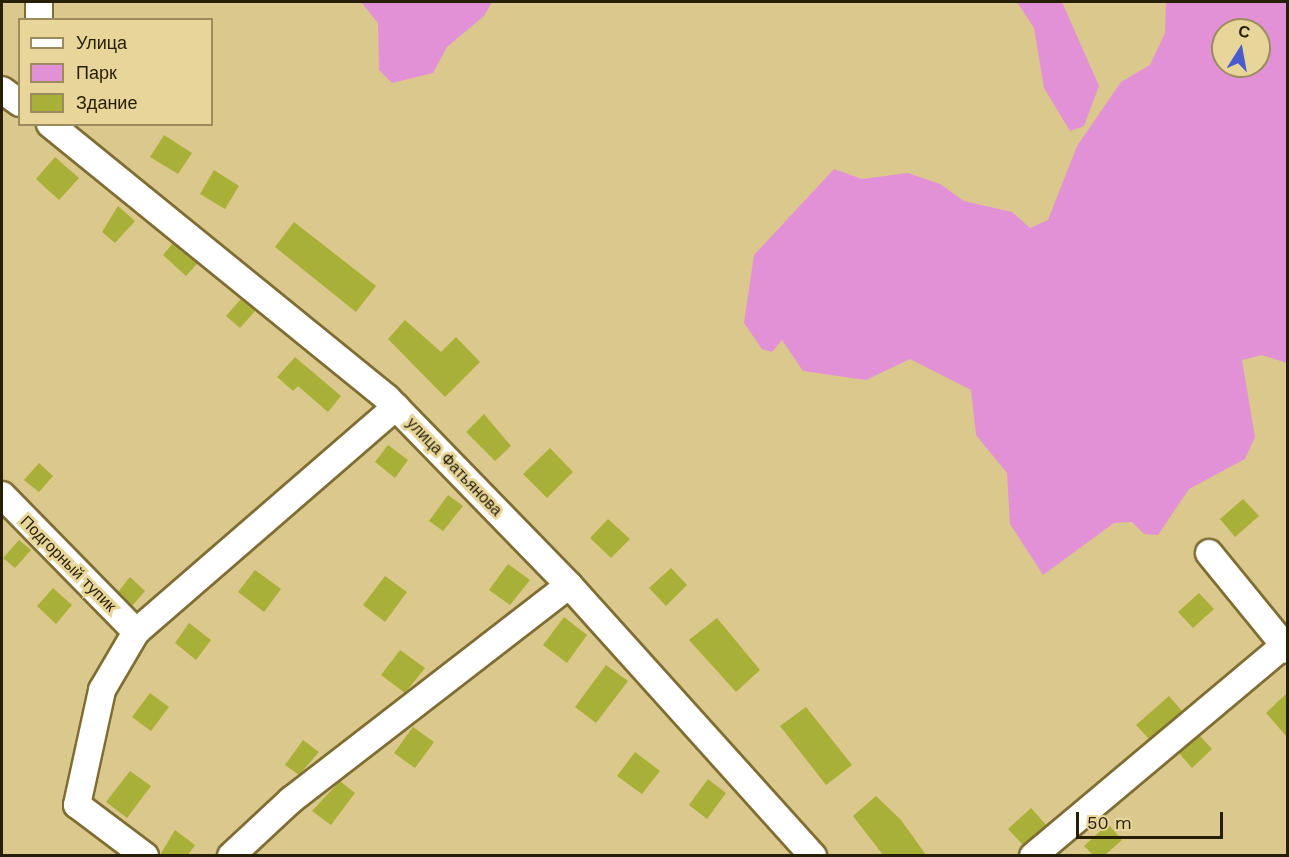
<!DOCTYPE html>
<html>
<head>
<meta charset="utf-8">
<style>
  body { margin:0 }
  #map { position:relative; width:1289px; height:857px; overflow:hidden; background:#dbc88c; font-family:"Work Sans",sans-serif }
  div>[style] { position:absolute }
  [style*='--x'] { left:calc(var(--x)*1px); top:calc(var(--y)*1px); width:calc(var(--w)*1px); rotate:calc(var(--a)*1deg) }
  .green>* { inset:0; background:#e391d6 }
  .building>* { inset:0; background:#a9b038 }
  .roads { filter:drop-shadow(2px 0 #7f6d33) drop-shadow(-2px 0 #7f6d33) drop-shadow(0 2px #7f6d33) drop-shadow(0 -2px #7f6d33) }
  .minor>* { height:26px; margin:-13px; padding:0 13px; transform-origin:13px; border-radius:13px; background:#fff }
  span { translate:-50% -50%; white-space:nowrap; text-align:center; line-height:1.15; -webkit-text-stroke:6px #e8d599; paint-order:stroke }
  .street-label { font-size:16px; color:#261f06 }
  .frame { position:absolute; inset:0; border:3px solid #261f06; pointer-events:none }
  .legend { position:absolute; left:18px; top:18px; width:195px; height:108px; box-sizing:border-box; background:#e8d599; border:2px solid #9a8c5e; margin:0; padding:8px 10px; list-style:none; font-size:18px; color:#261f06 }
  .legend li { display:flex; align-items:center; gap:12px; height:30px }
  .legend b { width:30px; border:2px solid #9a8c5e }
  .north { position:absolute; left:1211px; top:18px; width:60px; height:60px; box-sizing:border-box; background:#e8d599; border:2px solid #9a8c5e; border-radius:50%; rotate:11deg; font-size:16px; font-weight:700; line-height:24px; text-align:center; color:#261f06 }
  .north::after { content:''; display:block; margin:auto; width:21px; height:27px; background:#4a5bd0; clip-path:polygon(50% 0,100% 100%,50% 72%,0 100%) }
  .scale { position:absolute; left:1076px; top:812px; width:147px; height:27px; box-sizing:border-box; border:3px solid #261f06; border-top:0; padding-left:8px; font-size:18px; line-height:21px; white-space:nowrap; color:#261f06; -webkit-text-stroke:4px #e8d599; paint-order:stroke }
</style>
</head>
<body>
<div id="map">
  <div class="green">
    <div style="clip-path:polygon(361px 2px,492px 2px,484px 16px,447px 47px,433px 73px,392px 83px,379px 70px,378px 23px)"></div>
    <div style="clip-path:polygon(1017px 2px,1062px 2px,1099px 86px,1084px 126px,1070px 131px,1044px 88px,1034px 28px)"></div>
    <div style="clip-path:polygon(evenodd,1166px 2px,1287px 2px,1287px 363px,1262px 355px,1242px 360px,1255px 437px,1245px 459px,1189px 489px,1158px 535px,1144px 534px,1132px 522px,1114px 523px,1043px 575px,1010px 524px,1007px 473px,976px 435px,971px 390px,910px 359px,866px 380px,803px 371px,782px 340px,772px 352px,762px 349px,744px 323px,754px 255px,834px 169px,862px 179px,908px 173px,940px 184px,964px 201px,1012px 212px,1030px 228px,1048px 220px,1077px 146px,1121px 82px,1150px 65px,1165px 33px,1166px 2px,1223px 30px,1259px 30px,1259px 66px,1223px 66px,1223px 30px)"></div>
  </div>
  <div class="building">
    <div style="clip-path:polygon(164px 135px,192px 153px,178px 174px,150px 157px)"></div>
    <div style="clip-path:polygon(55px 157px,79px 178px,59px 200px,36px 179px)"></div>
    <div style="clip-path:polygon(214px 170px,239px 186px,225px 209px,200px 194px)"></div>
    <div style="clip-path:polygon(118px 206px,135px 221px,115px 243px,102px 232px)"></div>
    <div style="clip-path:polygon(294px 222px,376px 286px,356px 312px,275px 247px)"></div>
    <div style="clip-path:polygon(173px 243px,198px 263px,186px 276px,163px 255px)"></div>
    <div style="clip-path:polygon(241px 299px,256px 310px,240px 328px,226px 316px)"></div>
    <div style="clip-path:polygon(405px 320px,441px 352px,456px 337px,480px 362px,445px 397px,388px 339px)"></div>
    <div style="clip-path:polygon(295px 357px,341px 396px,328px 412px,298px 386px,293px 391px,277px 377px)"></div>
    <div style="clip-path:polygon(484px 414px,511px 446px,495px 461px,466px 432px)"></div>
    <div style="clip-path:polygon(388px 445px,408px 460px,395px 478px,375px 462px)"></div>
    <div style="clip-path:polygon(550px 448px,573px 472px,547px 498px,523px 474px)"></div>
    <div style="clip-path:polygon(39px 463px,53px 476px,39px 492px,24px 480px)"></div>
    <div style="clip-path:polygon(448px 495px,463px 506px,443px 531px,429px 521px)"></div>
    <div style="clip-path:polygon(1243px 499px,1259px 516px,1235px 537px,1220px 519px)"></div>
    <div style="clip-path:polygon(608px 519px,630px 539px,611px 558px,590px 538px)"></div>
    <div style="clip-path:polygon(19px 540px,31px 550px,15px 568px,3px 558px)"></div>
    <div style="clip-path:polygon(508px 564px,530px 580px,510px 605px,489px 590px)"></div>
    <div style="clip-path:polygon(671px 568px,687px 585px,666px 606px,649px 588px)"></div>
    <div style="clip-path:polygon(255px 570px,281px 589px,264px 612px,238px 592px)"></div>
    <div style="clip-path:polygon(385px 576px,407px 592px,385px 622px,363px 605px)"></div>
    <div style="clip-path:polygon(130px 577px,145px 591px,132px 606px,118px 592px)"></div>
    <div style="clip-path:polygon(53px 588px,72px 605px,56px 624px,37px 606px)"></div>
    <div style="clip-path:polygon(1199px 593px,1214px 609px,1193px 628px,1178px 612px)"></div>
    <div style="clip-path:polygon(564px 617px,587px 635px,567px 663px,543px 645px)"></div>
    <div style="clip-path:polygon(717px 618px,760px 670px,736px 692px,689px 640px)"></div>
    <div style="clip-path:polygon(189px 623px,211px 640px,196px 660px,175px 643px)"></div>
    <div style="clip-path:polygon(400px 650px,425px 668px,405px 693px,381px 675px)"></div>
    <div style="clip-path:polygon(606px 665px,628px 681px,596px 723px,575px 707px)"></div>
    <div style="clip-path:polygon(150px 693px,169px 707px,151px 731px,132px 717px)"></div>
    <div style="clip-path:polygon(1287px 693px,1287px 737px,1266px 713px)"></div>
    <div style="clip-path:polygon(1169px 696px,1182px 711px,1149px 739px,1136px 725px)"></div>
    <div style="clip-path:polygon(806px 707px,852px 765px,826px 785px,780px 726px)"></div>
    <div style="clip-path:polygon(413px 727px,434px 742px,415px 768px,394px 753px)"></div>
    <div style="clip-path:polygon(1200px 736px,1212px 749px,1192px 768px,1179px 753px)"></div>
    <div style="clip-path:polygon(303px 740px,319px 752px,299px 775px,285px 765px)"></div>
    <div style="clip-path:polygon(635px 752px,660px 771px,642px 794px,617px 776px)"></div>
    <div style="clip-path:polygon(130px 771px,151px 786px,127px 818px,106px 802px)"></div>
    <div style="clip-path:polygon(708px 779px,726px 793px,707px 819px,689px 805px)"></div>
    <div style="clip-path:polygon(340px 781px,355px 793px,331px 825px,312px 811px)"></div>
    <div style="clip-path:polygon(876px 796px,901px 820px,926px 855px,883px 855px,853px 816px)"></div>
    <div style="clip-path:polygon(1031px 808px,1046px 825px,1023px 845px,1008px 829px)"></div>
    <div style="clip-path:polygon(1108px 824px,1122px 840px,1105px 855px,1093px 855px,1084px 846px)"></div>
    <div style="clip-path:polygon(175px 830px,195px 845px,188px 855px,160px 855px)"></div>
  </div>
  <div class="roads">
    <div class="minor">
      <div style="--x:39;--y:2;--w:18;--a:90"></div>
      <div style="--x:2;--y:90;--w:22;--a:36"></div>
      <div style="--x:50;--y:124;--w:434;--a:39.1"></div>
      <div style="--x:387;--y:398;--w:261;--a:45.8"></div>
      <div style="--x:569;--y:585;--w:365;--a:48"></div>
      <div style="--x:2;--y:495;--w:192;--a:45.6"></div>
      <div style="--x:1209;--y:553;--w:125;--a:50.8"></div>
      <div style="--x:145;--y:856;--w:85;--a:-143.1"></div>
      <div style="--x:77;--y:805;--w:118;--a:-77.7"></div>
      <div style="--x:102;--y:690;--w:67;--a:-59.6"></div>
      <div style="--x:136;--y:632;--w:344;--a:-40.9"></div>
      <div style="--x:231;--y:856;--w:82;--a:-43"></div>
      <div style="--x:291;--y:800;--w:351;--a:-37.7"></div>
      <div style="--x:1033;--y:856;--w:333;--a:-40"></div>
    </div>
  </div>
  <div class="street-label">
    <span style="left:454px;top:467px;rotate:46deg">улица Фатьянова</span>
    <span style="left:68px;top:564px;rotate:45deg">Подгорный тупик</span>
  </div>
  <div class="frame"></div>
  <ul class="legend">
  <li><b style="height:8px;background:#fff"></b>Улица</li>
  <li><b style="height:16px;background:#e391d6"></b>Парк</li>
  <li><b style="height:16px;background:#a9b038"></b>Здание</li>
  </ul>
  <div class="north">С</div>
  <div class="scale">50 m</div>
</div>
</body>
</html>
